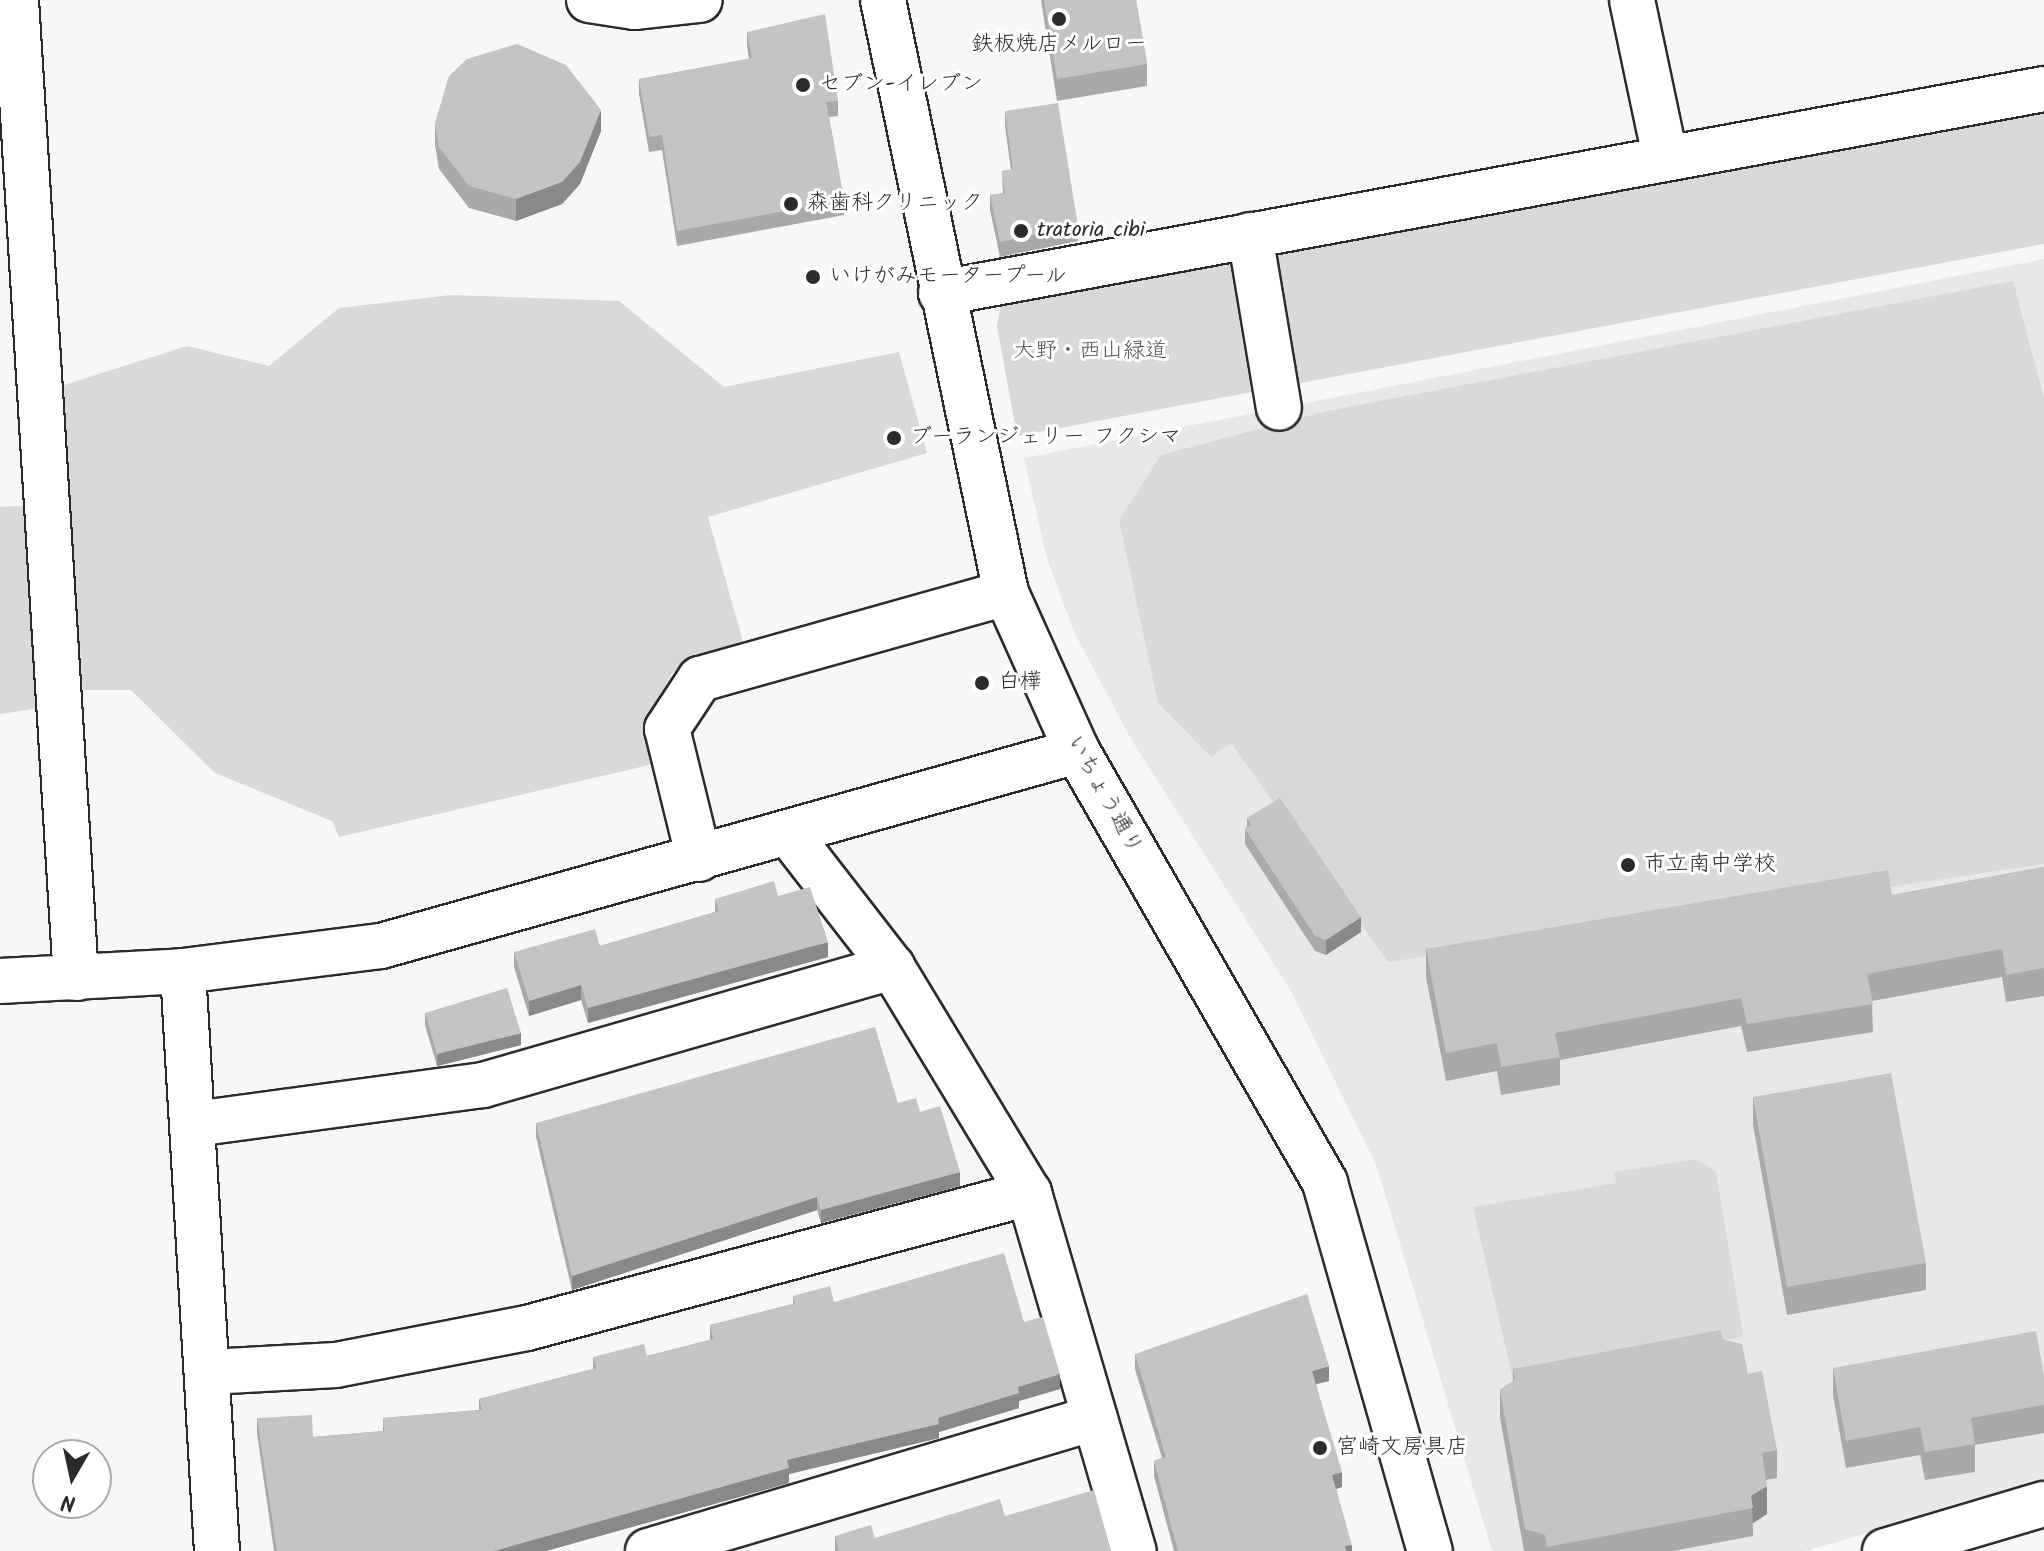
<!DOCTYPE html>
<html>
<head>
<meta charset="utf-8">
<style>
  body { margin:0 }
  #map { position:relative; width:2044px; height:1551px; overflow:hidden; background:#f7f7f7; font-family:Kalam,"Klee One",sans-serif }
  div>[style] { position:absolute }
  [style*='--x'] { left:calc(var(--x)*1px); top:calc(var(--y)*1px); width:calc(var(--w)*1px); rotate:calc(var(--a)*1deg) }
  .built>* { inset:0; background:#e8e8e8 }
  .green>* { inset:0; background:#d9d9d9 }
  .roads { filter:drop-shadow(2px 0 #2b2b2b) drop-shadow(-2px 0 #2b2b2b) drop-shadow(0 2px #2b2b2b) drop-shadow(0 -2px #2b2b2b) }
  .minor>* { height:44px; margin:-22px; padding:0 22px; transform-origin:22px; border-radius:22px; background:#fff }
  .tertiary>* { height:44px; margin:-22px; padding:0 22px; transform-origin:22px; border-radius:22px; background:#fff }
  .wall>* { inset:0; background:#a9a9a9 }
  .shaded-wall>* { inset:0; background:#898989 }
  .building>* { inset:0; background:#c4c4c4 }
  .dots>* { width:22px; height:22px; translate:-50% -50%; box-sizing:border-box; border:4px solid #fff; border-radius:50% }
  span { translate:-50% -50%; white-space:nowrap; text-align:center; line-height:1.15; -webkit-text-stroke:6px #fff; paint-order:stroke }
  .poi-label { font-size:22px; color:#2b2b2b }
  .left { translate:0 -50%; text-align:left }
  .park-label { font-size:22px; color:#565656 }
  .street-label { font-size:22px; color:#2b2b2b }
  .north { position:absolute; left:32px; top:1439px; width:80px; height:80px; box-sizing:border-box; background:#fff; border:2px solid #aaa; border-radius:50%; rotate:189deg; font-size:22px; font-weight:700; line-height:32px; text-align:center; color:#2b2b2b }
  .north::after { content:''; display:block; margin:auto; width:28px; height:36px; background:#2b2b2b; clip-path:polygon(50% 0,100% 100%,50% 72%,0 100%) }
</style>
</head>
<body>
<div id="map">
  <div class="built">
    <div style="clip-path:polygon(2044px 259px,2044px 1483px,1805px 1551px,1492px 1551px,1377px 1167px,1291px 991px,1131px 739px,1075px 634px,1047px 559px,1024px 458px)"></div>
  </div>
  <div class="green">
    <div style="clip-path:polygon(2044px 111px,2044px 244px,1017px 436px,997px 326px,1002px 298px)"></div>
    <div style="clip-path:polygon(2013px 281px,2044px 398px,2044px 864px,1388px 962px,1231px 743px,1211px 757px,1158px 703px,1119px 520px,1161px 455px,1327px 411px)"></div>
    <div style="clip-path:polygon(451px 295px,619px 301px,724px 387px,899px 352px,927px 453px,708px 517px,744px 645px,672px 673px,648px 720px,658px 763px,339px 837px,332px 821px,215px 773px,131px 690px,83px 690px,61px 386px,187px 346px,269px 366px,339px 308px)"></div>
    <div style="clip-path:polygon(35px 505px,47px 707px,0 714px,0 507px)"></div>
    <div style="clip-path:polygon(1697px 1159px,1716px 1172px,1743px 1336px,1650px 1364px,1515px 1388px,1473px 1207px,1616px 1183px,1614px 1172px)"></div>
  </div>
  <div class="roads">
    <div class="minor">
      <div style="--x:16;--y:0;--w:980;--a:86.49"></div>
      <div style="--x:1632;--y:0;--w:160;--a:78.1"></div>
      <div style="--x:1250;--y:235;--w:175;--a:80.5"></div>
      <div style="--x:941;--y:293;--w:1122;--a:-10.48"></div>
      <div style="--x:789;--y:834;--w:168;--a:52.2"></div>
      <div style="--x:892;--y:967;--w:264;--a:58.8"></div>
      <div style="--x:1029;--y:1193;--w:373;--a:73.7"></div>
      <div style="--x:699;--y:859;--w:134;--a:-103.8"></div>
      <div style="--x:667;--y:729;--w:60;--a:-56.6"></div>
      <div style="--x:700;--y:679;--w:318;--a:-15.7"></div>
      <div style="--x:183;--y:971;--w:581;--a:86.65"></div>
      <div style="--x:0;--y:981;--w:183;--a:-3.1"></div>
      <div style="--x:183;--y:971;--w:200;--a:-7.2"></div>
      <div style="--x:381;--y:946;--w:723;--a:-15.65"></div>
      <div style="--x:194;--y:1124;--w:292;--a:-7.7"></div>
      <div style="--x:483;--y:1085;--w:426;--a:-16.1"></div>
      <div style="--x:209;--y:1372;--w:127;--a:-3.2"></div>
      <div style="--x:336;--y:1365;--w:195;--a:-11"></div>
      <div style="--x:527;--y:1328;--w:520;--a:-15.05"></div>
      <div style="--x:648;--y:1551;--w:466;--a:-16.6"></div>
      <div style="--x:1885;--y:1551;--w:166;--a:-16.5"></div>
    </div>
    <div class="tertiary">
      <div style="--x:589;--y:0;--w:46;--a:8.8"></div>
      <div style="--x:634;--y:7;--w:66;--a:-6.1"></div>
      <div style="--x:883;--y:0;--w:606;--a:78.28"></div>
      <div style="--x:1006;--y:593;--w:173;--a:65.8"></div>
      <div style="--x:1077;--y:751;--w:498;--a:60.1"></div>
      <div style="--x:1325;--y:1183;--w:383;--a:74.1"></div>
    </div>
  </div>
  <div class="wall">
    <div style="clip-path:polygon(1041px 0,1136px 0,1147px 64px,1147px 86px,1057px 101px)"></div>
    <div style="clip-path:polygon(747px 32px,838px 101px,838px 116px,829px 117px,844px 200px,844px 215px,677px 246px,662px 150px,649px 152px,639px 94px,639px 79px,749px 59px,747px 46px)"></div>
    <div style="clip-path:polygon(1005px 111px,1078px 226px,1078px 241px,1000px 257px,990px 210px,990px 195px,1003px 193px,1002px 171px,1011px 170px,1005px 126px)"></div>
    <div style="clip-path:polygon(435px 123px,601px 131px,580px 184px,562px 204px,516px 221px,469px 208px,439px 169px,435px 145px)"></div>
    <div style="clip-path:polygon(1247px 818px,1361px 932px,1326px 955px,1315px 951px,1245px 844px,1245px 829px,1247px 827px)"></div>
    <div style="clip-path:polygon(2044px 867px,2044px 996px,2006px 1002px,2002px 977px,1872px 1001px,1873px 1032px,1747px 1052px,1741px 1026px,1560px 1060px,1560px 1085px,1501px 1095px,1497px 1071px,1446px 1081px,1426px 977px,1426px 949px,1892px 895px)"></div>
    <div style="clip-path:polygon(778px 896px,828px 957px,588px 1023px,581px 1000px,529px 1016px,514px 967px,514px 952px,600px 946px,715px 912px,715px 899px)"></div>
    <div style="clip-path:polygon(425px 1013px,521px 1045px,437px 1066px,425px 1025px)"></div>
    <div style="clip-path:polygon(1753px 1097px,1926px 1263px,1926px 1290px,1787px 1315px,1753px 1125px)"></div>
    <div style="clip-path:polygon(898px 1103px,920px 1112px,960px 1186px,821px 1223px,817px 1210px,572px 1290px,536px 1137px,536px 1123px)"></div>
    <div style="clip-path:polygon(793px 1296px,834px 1302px,1024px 1322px,1060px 1389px,1019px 1401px,1019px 1408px,939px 1432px,939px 1438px,789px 1474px,789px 1483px,546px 1551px,274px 1551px,257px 1433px,257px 1418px,313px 1437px,383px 1431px,383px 1418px,479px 1410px,479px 1399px,593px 1369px,593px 1357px,647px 1356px,710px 1340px,710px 1325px,793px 1304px)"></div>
    <div style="clip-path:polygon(1724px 1340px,1748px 1374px,1777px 1450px,1777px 1478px,1766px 1480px,1767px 1514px,1753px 1523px,1753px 1536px,1673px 1551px,1524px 1551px,1500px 1418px,1500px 1390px,1513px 1381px,1513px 1369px)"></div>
    <div style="clip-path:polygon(1135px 1354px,1329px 1381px,1316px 1384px,1342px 1487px,1336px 1489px,1352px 1551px,1174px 1551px,1154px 1476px,1154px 1461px,1162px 1458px,1135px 1369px)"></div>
    <div style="clip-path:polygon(1833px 1368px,2044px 1375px,2044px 1433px,1975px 1445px,1975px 1472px,1925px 1480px,1920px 1455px,1846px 1468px,1833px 1395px)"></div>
    <div style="clip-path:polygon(1005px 1516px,1111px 1551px,835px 1551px,835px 1536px,875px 1538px)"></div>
  </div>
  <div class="shaded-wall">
    <div style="clip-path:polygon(601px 110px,601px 131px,580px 184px,562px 204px,516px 221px,516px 199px)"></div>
    <div style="clip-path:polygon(1361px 917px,1361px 932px,1326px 955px,1326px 940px)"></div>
    <div style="clip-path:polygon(828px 942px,828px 957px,588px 1023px,588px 1008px)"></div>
    <div style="clip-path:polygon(581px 985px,581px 1000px,529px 1016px,529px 1001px)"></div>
    <div style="clip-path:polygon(521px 1033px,521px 1045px,437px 1066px,437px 1054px)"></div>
    <div style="clip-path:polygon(960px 1172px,960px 1186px,821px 1223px,821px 1210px)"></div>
    <div style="clip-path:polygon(817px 1197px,817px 1210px,572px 1290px,572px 1276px)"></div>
    <div style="clip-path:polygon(1329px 1366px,1329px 1381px,1312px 1385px,1312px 1371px)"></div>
    <div style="clip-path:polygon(1060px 1374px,1060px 1389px,1019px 1401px,1019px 1408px,939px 1432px,939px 1438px,789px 1474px,789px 1483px,546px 1551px,494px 1551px,787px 1460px,938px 1418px,1018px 1387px)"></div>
    <div style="clip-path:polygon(1342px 1472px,1342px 1487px,1332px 1490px,1332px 1475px)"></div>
    <div style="clip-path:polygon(1767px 1486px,1767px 1514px,1753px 1523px,1751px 1496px)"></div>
    <div style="clip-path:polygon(1352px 1545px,1352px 1551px,1345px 1551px,1345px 1546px)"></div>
  </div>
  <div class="building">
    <div style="clip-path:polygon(1044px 0,1136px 0,1147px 64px,1057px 79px)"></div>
    <div style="clip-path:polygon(825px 14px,838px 101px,826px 102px,844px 200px,677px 231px,662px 135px,649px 137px,639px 79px,752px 58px,747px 32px)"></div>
    <div style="clip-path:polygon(517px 44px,566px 65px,601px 110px,580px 162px,562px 182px,516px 199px,469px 186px,439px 147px,435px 123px,449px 76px,467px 59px)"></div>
    <div style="clip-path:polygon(1058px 103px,1078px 226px,1000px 242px,990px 195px,1005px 193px,1002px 171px,1013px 169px,1005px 111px)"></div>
    <div style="clip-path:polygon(1280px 798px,1361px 917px,1326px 940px,1315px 936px,1245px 829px,1251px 825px,1247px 818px)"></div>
    <div style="clip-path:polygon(2044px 867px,2044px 968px,2006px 975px,2002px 949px,1867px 974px,1873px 1004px,1747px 1024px,1741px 998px,1555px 1033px,1560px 1057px,1501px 1067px,1497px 1043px,1446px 1053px,1426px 949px,1888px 870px,1892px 895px)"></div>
    <div style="clip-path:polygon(774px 881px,778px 896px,810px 887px,828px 942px,588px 1008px,581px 985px,529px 1001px,514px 952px,595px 929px,600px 946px,719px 911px,715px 899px)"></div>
    <div style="clip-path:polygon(507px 988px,521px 1033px,437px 1054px,425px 1013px)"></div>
    <div style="clip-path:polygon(875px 1027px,898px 1103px,916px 1098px,920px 1112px,940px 1106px,960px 1172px,821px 1210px,817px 1197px,572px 1276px,536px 1123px)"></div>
    <div style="clip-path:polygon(1891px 1073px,1926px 1263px,1787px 1287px,1753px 1097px)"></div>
    <div style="clip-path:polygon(1004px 1253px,1024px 1322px,1043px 1317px,1060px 1374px,1018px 1387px,1019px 1393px,938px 1418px,939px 1424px,787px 1460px,789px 1468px,494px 1551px,277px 1551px,257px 1418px,312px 1415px,313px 1437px,384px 1431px,383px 1418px,482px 1410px,479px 1399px,596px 1368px,593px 1357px,644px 1344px,647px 1356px,713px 1339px,710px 1325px,795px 1304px,793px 1296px,830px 1286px,834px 1302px)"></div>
    <div style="clip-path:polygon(1307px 1294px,1329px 1366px,1312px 1371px,1342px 1472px,1332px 1475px,1352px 1545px,1345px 1546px,1346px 1551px,1178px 1551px,1154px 1461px,1166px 1457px,1135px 1354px)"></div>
    <div style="clip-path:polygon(1720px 1330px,1724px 1340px,1742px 1344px,1748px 1374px,1762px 1371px,1777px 1450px,1762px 1453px,1767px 1486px,1751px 1496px,1753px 1508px,1547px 1547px,1545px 1535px,1525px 1529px,1500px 1390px,1515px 1379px,1513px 1369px)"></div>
    <div style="clip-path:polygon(2036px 1331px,2044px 1375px,2044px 1405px,1971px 1418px,1975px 1444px,1925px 1452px,1920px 1427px,1846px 1441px,1833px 1368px)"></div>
    <div style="clip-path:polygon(1094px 1490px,1111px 1551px,839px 1551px,835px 1536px,871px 1525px,875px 1538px,1000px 1499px,1005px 1516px)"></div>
  </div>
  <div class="dots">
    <div style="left:1059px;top:19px;background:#2b2b2b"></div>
    <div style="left:803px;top:85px;background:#2b2b2b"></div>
    <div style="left:791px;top:204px;background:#2b2b2b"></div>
    <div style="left:1021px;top:231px;background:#2b2b2b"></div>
    <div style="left:813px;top:277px;background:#2b2b2b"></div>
    <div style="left:894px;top:438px;background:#2b2b2b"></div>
    <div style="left:982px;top:683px;background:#2b2b2b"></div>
    <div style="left:1628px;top:865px;background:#2b2b2b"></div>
    <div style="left:1320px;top:1448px;background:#2b2b2b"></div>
  </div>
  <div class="poi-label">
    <span style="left:1059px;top:45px">鉄板焼店メルロー</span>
    <span class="left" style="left:819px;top:85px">セブン-イレブン</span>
    <span class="left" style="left:807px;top:204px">森歯科クリニック</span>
    <span class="left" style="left:1037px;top:231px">tratoria cibi</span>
    <span class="left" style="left:829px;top:277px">いけがみモータープール</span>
    <span class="left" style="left:910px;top:438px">ブーランジェリー フクシマ</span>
    <span class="left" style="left:998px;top:683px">白樺</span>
    <span class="left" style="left:1644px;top:865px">市立南中学校</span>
    <span class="left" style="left:1336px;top:1448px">宮崎文房具店</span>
  </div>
  <div class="park-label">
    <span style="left:1090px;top:352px">大野・西山緑道</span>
  </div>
  <div class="street-label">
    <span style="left:1104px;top:795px;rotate:61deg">いちょう通り</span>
  </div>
  <div class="north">N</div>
</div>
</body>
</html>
